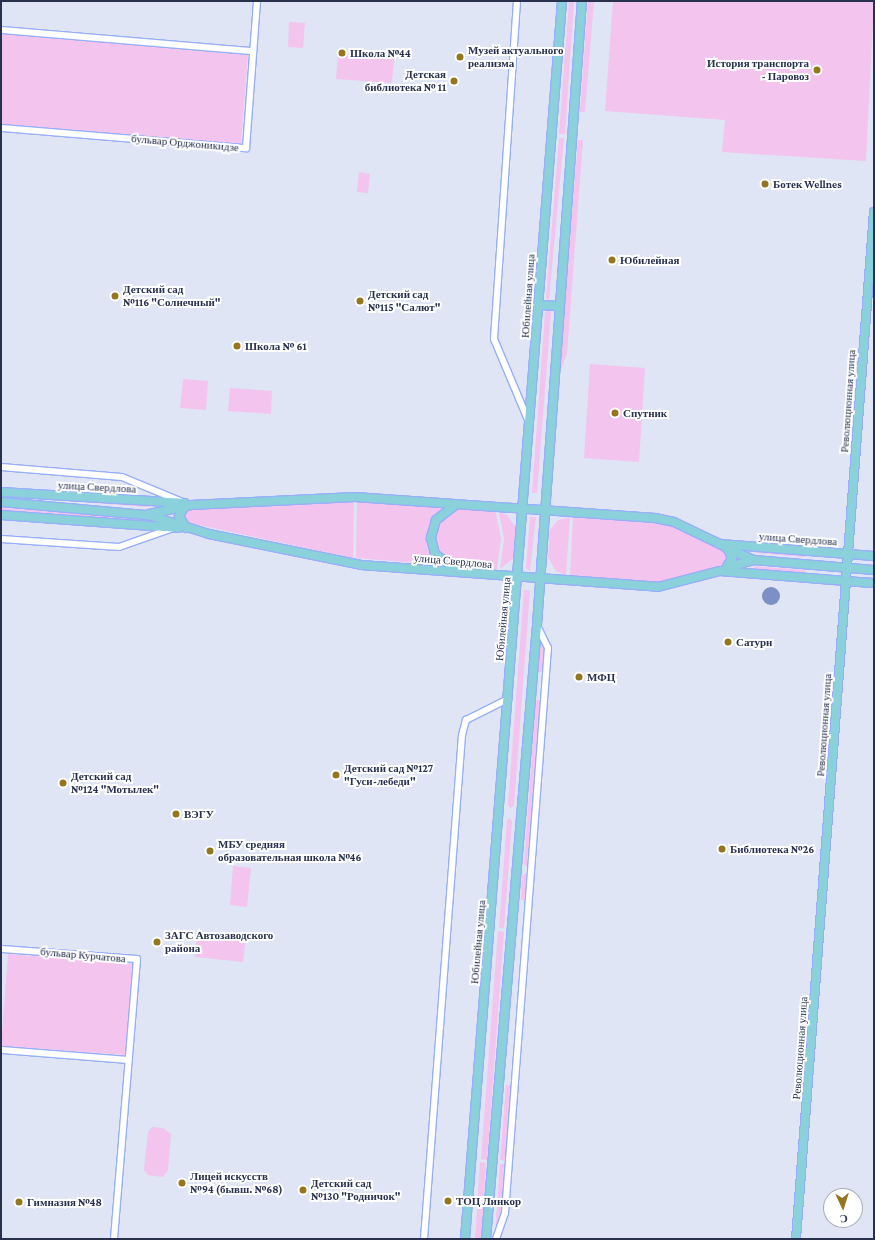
<!DOCTYPE html>
<html>
<head>
<meta charset="utf-8">
<style>
  body { margin:0 }
  #map { position:relative; width:875px; height:1240px; overflow:hidden; background:#dfe5f4; font-family:"Crimson Pro",serif }
  div>[style] { position:absolute }
  [style*='--x'] { left:calc(var(--x)*1px); top:calc(var(--y)*1px); width:calc(var(--w)*1px); rotate:calc(var(--a)*1deg) }
  .green>* { inset:0; background:#f3c4ee }
  .water>* { inset:0; background:#7d90c6 }
  .round { border-radius:50% }
  .roads { filter:drop-shadow(1px 0 #97aff9) drop-shadow(-1px 0 #97aff9) drop-shadow(0 1px #97aff9) drop-shadow(0 -1px #97aff9) }
  .minor>* { height:6px; margin:-3px; padding:0 3px; transform-origin:3px; border-radius:3px; background:#fff }
  .major>* { height:8px; margin:-4px; padding:0 4px; transform-origin:4px; border-radius:4px; background:#8ad1dc }
  .dots>* { width:11px; height:11px; translate:-50% -50%; box-sizing:border-box; border:2px solid #fff; border-radius:50% }
  span { translate:-50% -50%; white-space:nowrap; text-align:center; line-height:1.15; -webkit-text-stroke:4px #fff; paint-order:stroke }
  .poi-label { font-size:11px; color:#28324f; font-weight:700 }
  .left { translate:0 -50%; text-align:left }
  .right { translate:-100% -50%; text-align:right }
  .street-label { font-size:11px; color:#28324f }
  .frame { position:absolute; inset:0; border:2px solid #28324f; pointer-events:none }
  .north { position:absolute; left:823px; top:1188px; width:40px; height:40px; box-sizing:border-box; background:#fff; border:1px solid #a9adb9; border-radius:50%; rotate:176deg; font-size:11px; font-weight:700; line-height:16px; text-align:center; color:#28324f }
  .north::after { content:''; display:block; margin:auto; width:14px; height:18px; background:#93761d; clip-path:polygon(50% 0,100% 100%,50% 72%,0 100%) }
</style>
</head>
<body>
<div id="map">
  <div class="green">
    <div style="clip-path:polygon(569px 1px,574px 1px,565px 134px,559px 134px)"></div>
    <div style="clip-path:polygon(588px 1px,594px 1px,585px 112px,580px 112px)"></div>
    <div style="clip-path:polygon(613px 1px,874px 1px,866px 161px,722px 152px,725px 120px,605px 111px)"></div>
    <div style="clip-path:polygon(289px 22px,305px 23px,303px 48px,288px 47px)"></div>
    <div style="clip-path:polygon(1px 34px,248px 54px,241px 144px,1px 124px)"></div>
    <div style="clip-path:polygon(338px 54px,394px 59px,392px 83px,336px 79px)"></div>
    <div style="clip-path:polygon(559px 138px,564px 138px,549px 300px,546px 298px)"></div>
    <div style="clip-path:polygon(578px 140px,583px 140px,567px 354px,560px 371px)"></div>
    <div style="clip-path:polygon(359px 172px,370px 174px,368px 193px,357px 192px)"></div>
    <div style="clip-path:polygon(548px 310px,551px 312px,537px 493px,532px 493px,545px 312px)"></div>
    <div style="clip-path:polygon(590px 364px,645px 368px,639px 462px,584px 458px)"></div>
    <div style="clip-path:polygon(183px 379px,208px 381px,206px 410px,180px 408px)"></div>
    <div style="clip-path:polygon(230px 388px,272px 391px,271px 414px,228px 411px)"></div>
    <div style="clip-path:polygon(1px 496px,154px 505px,154px 506px,146px 507px)"></div>
    <div style="clip-path:polygon(354px 500px,353px 558px,185px 522px,181px 514px,186px 509px)"></div>
    <div style="clip-path:polygon(357px 500px,444px 506px,431px 520px,427px 534px,428px 550px,438px 565px,356px 558px)"></div>
    <div style="clip-path:polygon(1px 508px,150px 519px,152px 521px,1px 511px)"></div>
    <div style="clip-path:polygon(457px 508px,495px 509px,501px 538px,497px 569px,458px 567px,438px 551px,435px 539px,440px 520px)"></div>
    <div style="clip-path:polygon(499px 512px,507px 515px,516px 528px,515px 557px,500px 569px,504px 539px)"></div>
    <div style="clip-path:polygon(530px 517px,536px 517px,530px 571px,526px 568px)"></div>
    <div style="clip-path:polygon(570px 517px,566px 575px,556px 571px,548px 557px,550px 530px,558px 520px)"></div>
    <div style="clip-path:polygon(573px 517px,666px 524px,728px 553px,727px 565px,663px 583px,570px 576px)"></div>
    <div style="clip-path:polygon(755px 550px,806px 554px,806px 557px,755px 553px)"></div>
    <div style="clip-path:polygon(754px 566px,804px 570px,804px 573px,754px 569px)"></div>
    <div style="clip-path:polygon(524px 590px,530px 591px,514px 805px,511px 808px,508px 805px)"></div>
    <div style="clip-path:polygon(541px 640px,546px 648px,543px 672px,538px 672px)"></div>
    <div style="clip-path:polygon(536px 700px,540px 700px,527px 867px,524px 864px)"></div>
    <div style="clip-path:polygon(510px 818px,512px 821px,504px 928px,499px 928px,507px 820px)"></div>
    <div style="clip-path:polygon(233px 866px,251px 868px,247px 907px,230px 905px)"></div>
    <div style="clip-path:polygon(526px 873px,527px 900px,521px 900px,522px 876px)"></div>
    <div style="clip-path:polygon(498px 931px,504px 932px,487px 1160px,481px 1159px)"></div>
    <div style="clip-path:polygon(197px 933px,246px 938px,243px 962px,195px 957px)"></div>
    <div style="clip-path:polygon(8px 954px,133px 964px,126px 1055px,1px 1046px)"></div>
    <div style="clip-path:polygon(506px 1085px,512px 1086px,506px 1161px,500px 1160px)"></div>
    <div style="clip-path:polygon(152px 1127px,163px 1128px,171px 1134px,168px 1170px,163px 1177px,148px 1175px,144px 1170px,148px 1132px)"></div>
    <div style="clip-path:polygon(480px 1162px,486px 1163px,481px 1239px,475px 1239px)"></div>
    <div style="clip-path:polygon(500px 1164px,506px 1164px,502px 1212px,495px 1236px)"></div>
  </div>
  <div class="water">
    <div class="round" style="left:762px;top:587px;width:18px;height:18px"></div>
  </div>
  <div class="roads">
    <div class="minor">
      <div style="--x:517;--y:1;--w:339;--a:93.9"></div>
      <div style="--x:494;--y:339;--w:88;--a:67.2"></div>
      <div style="--x:1;--y:30;--w:253;--a:4.8"></div>
      <div style="--x:1;--y:128;--w:246;--a:4.7"></div>
      <div style="--x:246;--y:148;--w:147;--a:-85.7"></div>
      <div style="--x:1;--y:467;--w:121;--a:4.7"></div>
      <div style="--x:122;--y:477;--w:63;--a:22.5"></div>
      <div style="--x:1;--y:539;--w:118;--a:3.9"></div>
      <div style="--x:119;--y:547;--w:57;--a:-19.4"></div>
      <div style="--x:1;--y:949;--w:136;--a:4.2"></div>
      <div style="--x:137;--y:959;--w:281;--a:94.7"></div>
      <div style="--x:1;--y:1050;--w:128;--a:4.5"></div>
      <div style="--x:424;--y:1239;--w:505;--a:-85.69"></div>
      <div style="--x:462;--y:735;--w:16;--a:-75"></div>
      <div style="--x:466;--y:720;--w:47;--a:-26.6"></div>
      <div style="--x:496;--y:1239;--w:28;--a:-71"></div>
      <div style="--x:505;--y:1213;--w:567;--a:-85.65"></div>
      <div style="--x:548;--y:648;--w:25;--a:-116"></div>
    </div>
    <div class="major">
      <div style="--x:539;--y:305;--w:21;--a:3"></div>
      <div style="--x:1;--y:492;--w:184;--a:3.4"></div>
      <div style="--x:1;--y:502;--w:148;--a:5.1"></div>
      <div style="--x:148;--y:515;--w:64;--a:17.3"></div>
      <div style="--x:209;--y:534;--w:155;--a:11.5"></div>
      <div style="--x:361;--y:565;--w:298;--a:4.2"></div>
      <div style="--x:658;--y:587;--w:64;--a:-14.5"></div>
      <div style="--x:720;--y:571;--w:154;--a:4.5"></div>
      <div style="--x:185;--y:506;--w:12;--a:121"></div>
      <div style="--x:179;--y:516;--w:14;--a:60"></div>
      <div style="--x:454;--y:506;--w:23;--a:142"></div>
      <div style="--x:436;--y:520;--w:19;--a:106"></div>
      <div style="--x:431;--y:538;--w:16;--a:76"></div>
      <div style="--x:435;--y:554;--w:26;--a:37"></div>
      <div style="--x:149;--y:514;--w:43;--a:-12.1"></div>
      <div style="--x:191;--y:505;--w:164;--a:-2.8"></div>
      <div style="--x:355;--y:497;--w:301;--a:4"></div>
      <div style="--x:655;--y:518;--w:19;--a:12"></div>
      <div style="--x:674;--y:522;--w:51;--a:25.6"></div>
      <div style="--x:720;--y:544;--w:154;--a:4.5"></div>
      <div style="--x:1;--y:515;--w:178;--a:4.2"></div>
      <div style="--x:721;--y:544;--w:9;--a:36"></div>
      <div style="--x:728;--y:549;--w:10;--a:66"></div>
      <div style="--x:732;--y:558;--w:12;--a:121"></div>
      <div style="--x:728;--y:549;--w:28;--a:23"></div>
      <div style="--x:728;--y:567;--w:27;--a:-15"></div>
      <div style="--x:754;--y:560;--w:120;--a:4.8"></div>
      <div style="--x:465;--y:1239;--w:1242;--a:-85.52"></div>
      <div style="--x:486;--y:1239;--w:616;--a:-85.25"></div>
      <div style="--x:537;--y:625;--w:626;--a:-85.88"></div>
      <div style="--x:796;--y:1239;--w:1030;--a:-85.66"></div>
    </div>
  </div>
  <div class="dots">
    <div style="left:342px;top:53px;background:#93761d"></div>
    <div style="left:460px;top:57px;background:#93761d"></div>
    <div style="left:817px;top:70px;background:#93761d"></div>
    <div style="left:454px;top:81px;background:#93761d"></div>
    <div style="left:765px;top:184px;background:#93761d"></div>
    <div style="left:612px;top:260px;background:#93761d"></div>
    <div style="left:115px;top:296px;background:#93761d"></div>
    <div style="left:360px;top:301px;background:#93761d"></div>
    <div style="left:237px;top:346px;background:#93761d"></div>
    <div style="left:615px;top:413px;background:#93761d"></div>
    <div style="left:728px;top:642px;background:#93761d"></div>
    <div style="left:579px;top:677px;background:#93761d"></div>
    <div style="left:336px;top:775px;background:#93761d"></div>
    <div style="left:63px;top:783px;background:#93761d"></div>
    <div style="left:176px;top:814px;background:#93761d"></div>
    <div style="left:722px;top:849px;background:#93761d"></div>
    <div style="left:210px;top:851px;background:#93761d"></div>
    <div style="left:157px;top:942px;background:#93761d"></div>
    <div style="left:182px;top:1183px;background:#93761d"></div>
    <div style="left:303px;top:1190px;background:#93761d"></div>
    <div style="left:448px;top:1201px;background:#93761d"></div>
    <div style="left:19px;top:1202px;background:#93761d"></div>
  </div>
  <div class="poi-label">
    <span class="left" style="left:468px;top:57px">Музей актуального<br>реализма</span>
    <span class="left" style="left:350px;top:53px">Школа №44</span>
    <span class="right" style="left:809px;top:70px">История транспорта<br>- Паровоз</span>
    <span class="right" style="left:446px;top:81px">Детская<br>библиотека № 11</span>
    <span class="left" style="left:773px;top:184px">Ботек Wellnes</span>
    <span class="left" style="left:620px;top:260px">Юбилейная</span>
    <span class="left" style="left:123px;top:296px">Детский сад<br>№116 "Солнечный"</span>
    <span class="left" style="left:368px;top:301px">Детский сад<br>№115 "Салют"</span>
    <span class="left" style="left:245px;top:346px">Школа № 61</span>
    <span class="left" style="left:623px;top:413px">Спутник</span>
    <span class="left" style="left:736px;top:642px">Сатурн</span>
    <span class="left" style="left:587px;top:677px">МФЦ</span>
    <span class="left" style="left:344px;top:775px">Детский сад №127<br>"Гуси-лебеди"</span>
    <span class="left" style="left:71px;top:783px">Детский сад<br>№124 "Мотылек"</span>
    <span class="left" style="left:184px;top:814px">ВЭГУ</span>
    <span class="left" style="left:218px;top:851px">МБУ средняя<br>образовательная школа №46</span>
    <span class="left" style="left:730px;top:849px">Библиотека №26</span>
    <span class="left" style="left:165px;top:942px">ЗАГС Автозаводского<br>района</span>
    <span class="left" style="left:190px;top:1183px">Лицей искусств<br>№94 (бывш. №68)</span>
    <span class="left" style="left:311px;top:1190px">Детский сад<br>№130 "Родничок"</span>
    <span class="left" style="left:456px;top:1201px">ТОЦ Линкор</span>
    <span class="left" style="left:27px;top:1202px">Гимназия №48</span>
  </div>
  <div class="street-label">
    <span style="left:185px;top:143px;rotate:5deg">бульвар Орджоникидзе</span>
    <span style="left:528px;top:296px;rotate:-86deg">Юбилейная улица</span>
    <span style="left:848px;top:401px;rotate:-86deg">Революционная улица</span>
    <span style="left:97px;top:487px;rotate:3deg">улица Свердлова</span>
    <span style="left:798px;top:539px;rotate:4deg">улица Свердлова</span>
    <span style="left:453px;top:561px;rotate:5deg">улица Свердлова</span>
    <span style="left:503px;top:619px;rotate:-85deg">Юбилейная улица</span>
    <span style="left:824px;top:725px;rotate:-86deg">Революционная улица</span>
    <span style="left:478px;top:942px;rotate:-85deg">Юбилейная улица</span>
    <span style="left:83px;top:955px;rotate:5deg">бульвар Курчатова</span>
    <span style="left:800px;top:1048px;rotate:-86deg">Революционная улица</span>
  </div>
  <div class="frame"></div>
  <div class="north">С</div>
</div>
</body>
</html>
